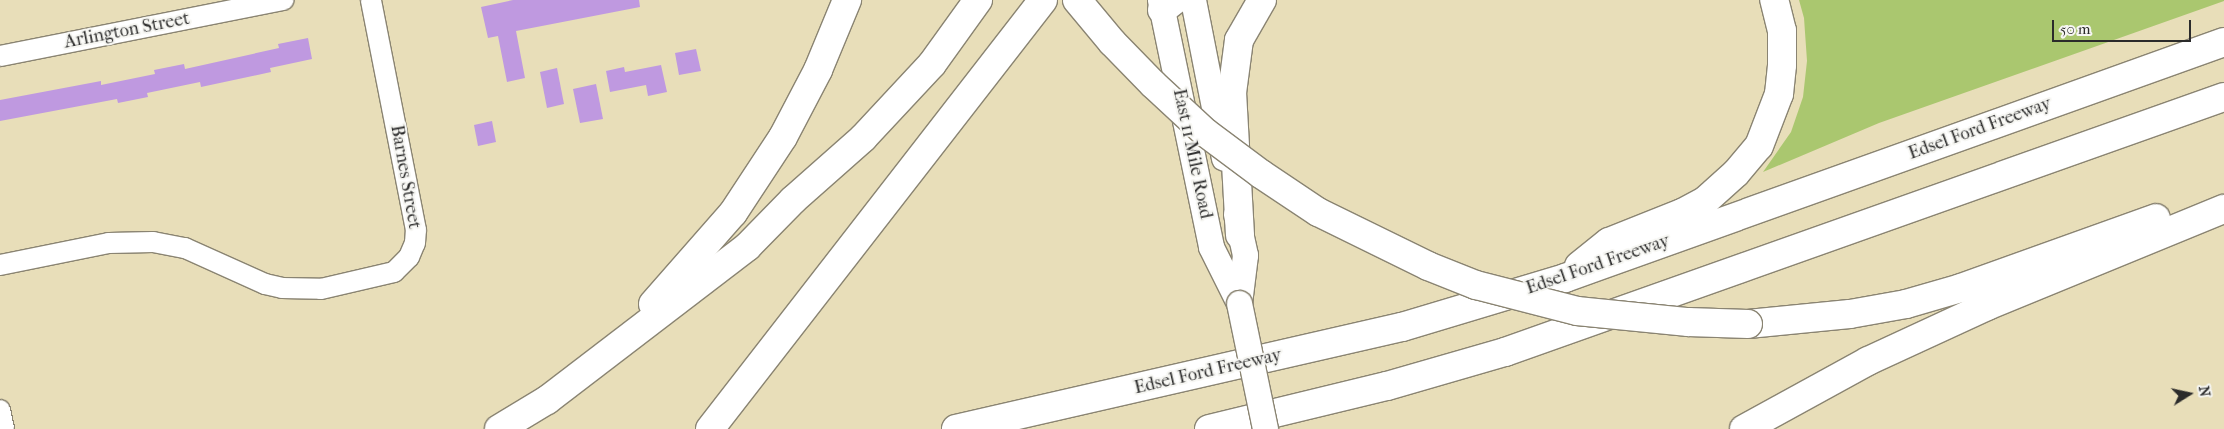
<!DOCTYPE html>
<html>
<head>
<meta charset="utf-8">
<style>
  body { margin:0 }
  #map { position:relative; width:2224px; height:429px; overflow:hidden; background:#e8deb9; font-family:"IM FELL French Canon",serif }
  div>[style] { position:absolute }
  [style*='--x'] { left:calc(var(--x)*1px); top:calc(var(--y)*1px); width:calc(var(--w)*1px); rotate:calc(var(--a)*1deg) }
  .green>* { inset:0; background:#aac76f }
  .building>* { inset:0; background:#bf99e0 }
  .roads { filter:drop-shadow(1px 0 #8a8472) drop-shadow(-1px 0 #8a8472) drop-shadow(0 1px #8a8472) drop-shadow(0 -1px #8a8472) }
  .minor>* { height:20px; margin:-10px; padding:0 10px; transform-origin:10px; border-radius:10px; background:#fff }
  .major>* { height:25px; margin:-12.5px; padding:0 12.5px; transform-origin:12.5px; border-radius:12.5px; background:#fff }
  .highway>* { height:28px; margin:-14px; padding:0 14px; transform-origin:14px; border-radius:14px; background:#fff }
  .bridges { filter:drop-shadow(1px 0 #8a8472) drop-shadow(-1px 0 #8a8472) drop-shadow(0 1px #8a8472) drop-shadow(0 -1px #8a8472) }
  .major-bridge>* { height:25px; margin:-12.5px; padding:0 12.5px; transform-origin:12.5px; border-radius:12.5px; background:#fff }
  .highway-bridge>* { height:28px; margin:-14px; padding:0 14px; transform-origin:14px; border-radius:14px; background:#fff }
  span { translate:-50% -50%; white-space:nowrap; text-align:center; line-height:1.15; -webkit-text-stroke:4px #f6f6f2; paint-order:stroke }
  .street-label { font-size:18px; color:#2b2b2b }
  .north { position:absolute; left:2164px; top:369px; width:50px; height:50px; -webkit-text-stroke:4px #f6f6f2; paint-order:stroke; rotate:80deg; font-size:14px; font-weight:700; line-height:20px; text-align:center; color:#2b2b2b }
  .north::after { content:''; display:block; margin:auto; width:18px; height:22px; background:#2b2b2b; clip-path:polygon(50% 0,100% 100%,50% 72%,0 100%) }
  .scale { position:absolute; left:2052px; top:20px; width:139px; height:22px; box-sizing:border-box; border:2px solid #2b2b2b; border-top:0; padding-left:6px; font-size:15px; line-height:18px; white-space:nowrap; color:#2b2b2b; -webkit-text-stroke:4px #f6f6f2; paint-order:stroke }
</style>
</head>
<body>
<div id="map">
  <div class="green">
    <div style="clip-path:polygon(1799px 0,2224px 0,2224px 1px,1879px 123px,1763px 172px,1791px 132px,1803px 97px,1807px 61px,1804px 18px)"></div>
  </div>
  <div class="building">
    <div style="clip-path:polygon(513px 0,639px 0,640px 7px,516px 31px,525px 78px,507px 82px,498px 36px,488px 38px,481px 7px)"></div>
    <div style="clip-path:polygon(308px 38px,312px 59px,270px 68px,271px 72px,201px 87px,200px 82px,147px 93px,148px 97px,118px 103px,117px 99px,0 121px,0 100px,101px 81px,101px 85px,155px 74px,154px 70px,184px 64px,185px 69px,279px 48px,278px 44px)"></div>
    <div style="clip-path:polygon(696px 49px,701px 71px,679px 75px,675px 53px)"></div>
    <div style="clip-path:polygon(661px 65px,667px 92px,648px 96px,646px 85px,610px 92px,606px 71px,624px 67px,625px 72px)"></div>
    <div style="clip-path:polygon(557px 68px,564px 104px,547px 108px,540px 72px)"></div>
    <div style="clip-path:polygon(596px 84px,603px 119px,580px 123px,573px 89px)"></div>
    <div style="clip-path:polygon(492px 121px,496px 142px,478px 146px,474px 125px)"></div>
  </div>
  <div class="roads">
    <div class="minor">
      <div style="--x:0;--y:56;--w:289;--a:-11.2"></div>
      <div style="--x:0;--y:265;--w:111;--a:-11.4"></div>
      <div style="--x:109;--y:243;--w:44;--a:-1.3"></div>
      <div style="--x:153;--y:242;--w:33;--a:11"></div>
      <div style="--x:185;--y:248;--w:88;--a:24.2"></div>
      <div style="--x:265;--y:284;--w:17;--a:13"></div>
      <div style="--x:282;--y:288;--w:39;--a:1"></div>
      <div style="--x:321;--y:289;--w:75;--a:-13.1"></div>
      <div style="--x:394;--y:272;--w:21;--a:-45"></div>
      <div style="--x:409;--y:257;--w:15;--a:-67"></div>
      <div style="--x:415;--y:243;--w:13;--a:-86"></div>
      <div style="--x:416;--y:230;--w:234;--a:-101.1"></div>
      <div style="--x:0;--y:410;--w:19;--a:78"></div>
    </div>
    <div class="major">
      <div style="--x:1160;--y:0;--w:252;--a:78.3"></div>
      <div style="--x:1211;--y:247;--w:63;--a:63.4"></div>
      <div style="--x:1193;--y:0;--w:161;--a:78.9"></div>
      <div style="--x:1236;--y:214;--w:42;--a:77.6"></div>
      <div style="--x:1245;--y:255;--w:48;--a:97.1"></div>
    </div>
    <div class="highway">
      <div style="--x:1162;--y:10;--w:16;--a:-38"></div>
      <div style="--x:1240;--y:235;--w:142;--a:-93.2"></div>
      <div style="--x:1232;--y:93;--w:53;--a:-82.5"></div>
      <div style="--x:1239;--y:40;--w:46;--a:-60.1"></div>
      <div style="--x:1579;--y:266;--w:38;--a:-39"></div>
      <div style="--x:1609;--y:242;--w:79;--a:-21.7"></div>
      <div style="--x:1682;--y:213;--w:27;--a:-28"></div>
      <div style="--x:1706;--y:200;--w:40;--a:-42"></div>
      <div style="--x:1736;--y:173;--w:35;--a:-50"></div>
      <div style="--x:1759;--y:146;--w:56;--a:-69"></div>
      <div style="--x:1779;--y:94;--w:29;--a:-84"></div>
      <div style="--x:1782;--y:65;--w:34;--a:-90"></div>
      <div style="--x:1782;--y:31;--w:32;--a:-104"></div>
      <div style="--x:653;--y:304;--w:121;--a:-48.7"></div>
      <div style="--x:733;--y:213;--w:91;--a:-56.7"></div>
      <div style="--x:783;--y:137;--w:76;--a:-62.4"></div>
      <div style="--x:818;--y:70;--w:76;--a:-67.5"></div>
      <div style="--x:1748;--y:324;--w:102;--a:-5.6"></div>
      <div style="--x:1850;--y:314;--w:57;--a:-10.1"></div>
      <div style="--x:1906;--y:304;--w:57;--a:-16.2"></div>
      <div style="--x:1961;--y:288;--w:207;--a:-19.7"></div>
      <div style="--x:499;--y:429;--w:56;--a:-31.1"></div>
      <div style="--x:547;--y:400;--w:252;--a:-37.4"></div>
      <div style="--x:747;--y:247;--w:66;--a:-45.6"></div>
      <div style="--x:793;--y:200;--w:94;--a:-41.5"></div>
      <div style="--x:863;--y:138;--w:101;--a:-47"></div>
      <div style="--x:932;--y:64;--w:79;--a:-54.3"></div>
      <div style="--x:710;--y:429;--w:543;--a:-52.18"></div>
      <div style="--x:956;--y:429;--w:458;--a:-12.9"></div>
      <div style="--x:1402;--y:327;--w:170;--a:-16.7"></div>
      <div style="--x:1565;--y:278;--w:700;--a:-19.7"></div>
      <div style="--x:1209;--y:429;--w:183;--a:-13.6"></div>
      <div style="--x:1387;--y:386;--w:123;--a:-16.1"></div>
      <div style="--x:1505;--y:352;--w:763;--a:-19.53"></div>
      <div style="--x:1744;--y:429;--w:141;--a:-28.7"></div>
      <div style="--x:1868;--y:361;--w:131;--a:-24.8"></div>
      <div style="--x:1987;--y:306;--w:256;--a:-22.3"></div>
    </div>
  </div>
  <div class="bridges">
    <div class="major-bridge">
      <div style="--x:1239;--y:303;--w:129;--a:78.3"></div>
    </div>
    <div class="highway-bridge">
      <div style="--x:1077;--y:0;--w:55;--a:50.2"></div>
      <div style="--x:1112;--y:42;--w:59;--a:45.7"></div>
      <div style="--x:1153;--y:84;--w:72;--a:42.8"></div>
      <div style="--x:1206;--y:133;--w:69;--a:36.7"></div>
      <div style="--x:1261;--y:174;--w:69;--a:33.7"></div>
      <div style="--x:1318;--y:212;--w:123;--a:26.1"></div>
      <div style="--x:1428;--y:266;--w:52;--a:21.6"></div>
      <div style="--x:1476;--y:285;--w:104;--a:14.4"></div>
      <div style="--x:1577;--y:311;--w:112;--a:5.7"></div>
      <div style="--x:1688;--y:322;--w:60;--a:1.9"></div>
    </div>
  </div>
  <div class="street-label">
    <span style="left:127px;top:31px;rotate:-11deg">Arlington Street</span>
    <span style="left:1980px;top:129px;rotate:-20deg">Edsel Ford Freeway</span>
    <span style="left:1192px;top:154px;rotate:78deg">East 11 Mile Road</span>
    <span style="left:405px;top:177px;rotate:80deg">Barnes Street</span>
    <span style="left:1598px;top:265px;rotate:-19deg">Edsel Ford Freeway</span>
    <span style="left:1208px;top:372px;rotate:-13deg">Edsel Ford Freeway</span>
  </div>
  <div class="north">N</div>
  <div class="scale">50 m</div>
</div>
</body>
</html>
